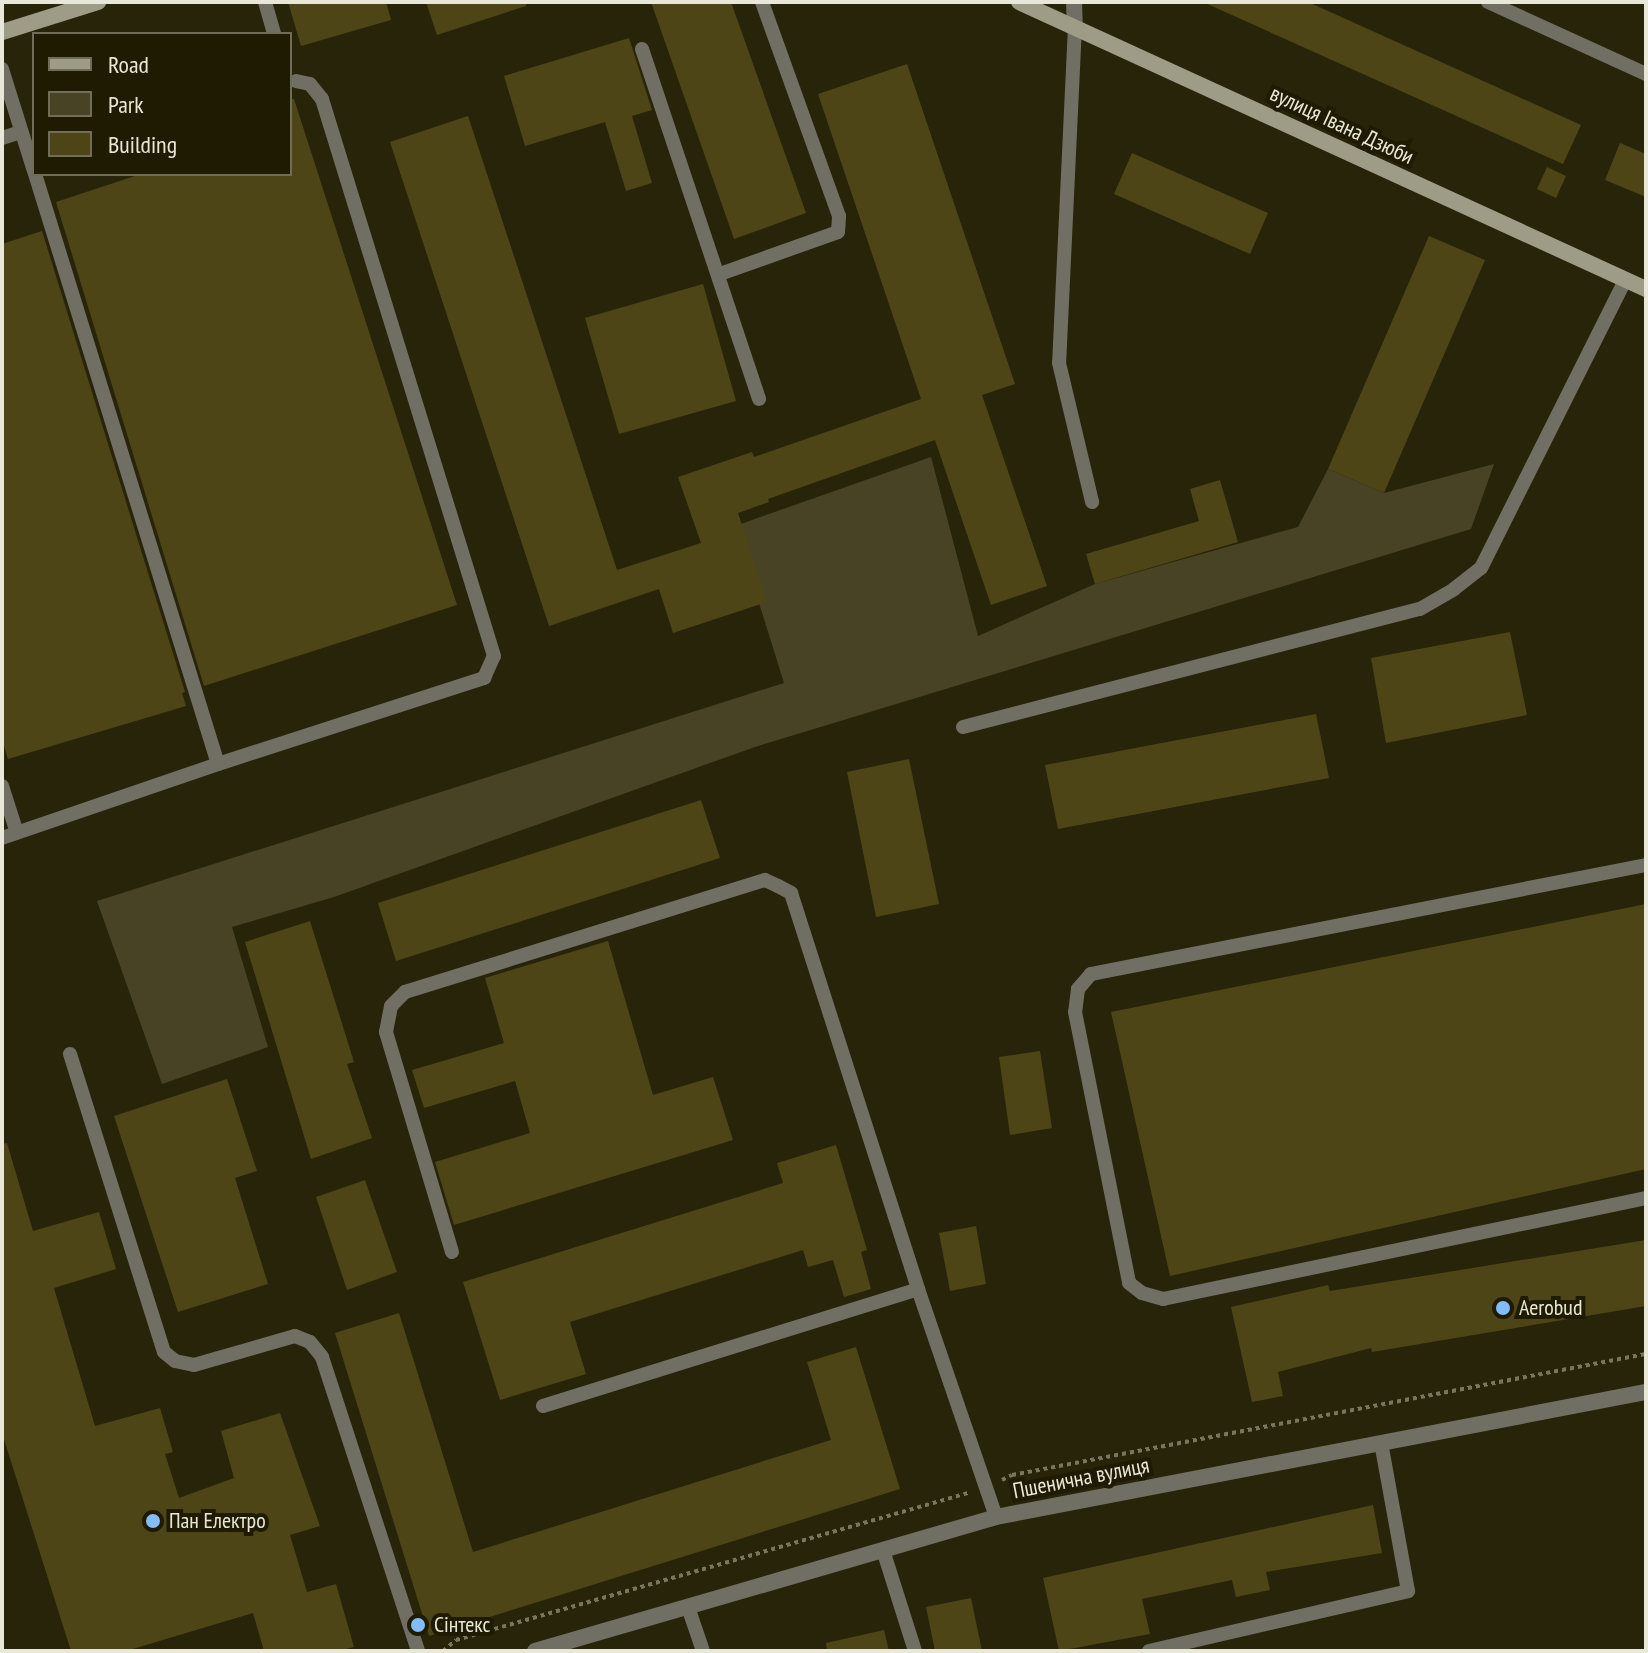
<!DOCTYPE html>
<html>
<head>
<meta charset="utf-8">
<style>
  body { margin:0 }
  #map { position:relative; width:1648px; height:1653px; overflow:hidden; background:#28240a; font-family:"PT Sans Narrow",sans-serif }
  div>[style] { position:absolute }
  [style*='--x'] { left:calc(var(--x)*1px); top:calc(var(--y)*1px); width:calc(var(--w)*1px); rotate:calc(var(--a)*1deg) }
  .green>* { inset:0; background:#484325 }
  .building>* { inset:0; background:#4d4516 }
  .path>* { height:4px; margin-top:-2px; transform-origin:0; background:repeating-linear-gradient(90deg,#797660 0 4px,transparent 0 8px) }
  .service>* { height:14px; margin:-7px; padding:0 7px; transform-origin:7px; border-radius:7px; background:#716f63 }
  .minor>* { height:16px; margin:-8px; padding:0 8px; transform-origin:8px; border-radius:8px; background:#716f63 }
  .tertiary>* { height:16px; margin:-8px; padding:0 8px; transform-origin:8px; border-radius:8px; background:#716f63 }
  .secondary>* { height:16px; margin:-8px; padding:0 8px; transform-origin:8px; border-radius:8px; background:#9e9b87 }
  .dots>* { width:22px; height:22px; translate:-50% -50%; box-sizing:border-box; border:4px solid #1f1a02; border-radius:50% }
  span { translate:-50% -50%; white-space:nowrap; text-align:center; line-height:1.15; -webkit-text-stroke:8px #1f1a02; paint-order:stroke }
  .street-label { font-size:22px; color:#e9e7d7 }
  .poi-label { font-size:22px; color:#e9e7d7 }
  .left { translate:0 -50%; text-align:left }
  .frame { position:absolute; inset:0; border:4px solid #e9e7d7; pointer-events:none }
  .legend { position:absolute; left:32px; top:32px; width:260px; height:144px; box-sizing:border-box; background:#1f1a02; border:2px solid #706c57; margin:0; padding:10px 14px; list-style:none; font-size:24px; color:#e9e7d7 }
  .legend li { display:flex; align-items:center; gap:16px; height:40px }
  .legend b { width:40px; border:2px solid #706c57 }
</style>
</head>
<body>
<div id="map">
  <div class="green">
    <div style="clip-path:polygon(931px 457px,978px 636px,1095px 584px,1298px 527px,1328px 469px,1384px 493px,1494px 464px,1471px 529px,755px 747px,334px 897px,232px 927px,268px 1047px,162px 1084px,97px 901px,784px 683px,735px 526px)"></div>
  </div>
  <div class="building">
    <div style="clip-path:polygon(288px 2px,386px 2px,391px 20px,301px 46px)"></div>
    <div style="clip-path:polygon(426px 2px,526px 2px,526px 6px,437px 35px)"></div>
    <div style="clip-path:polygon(651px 2px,731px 2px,806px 213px,734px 239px)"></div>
    <div style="clip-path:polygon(1203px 2px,1308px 2px,1581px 125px,1563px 164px)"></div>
    <div style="clip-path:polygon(629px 38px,652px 110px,632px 116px,652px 183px,626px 191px,605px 122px,525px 146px,504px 76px)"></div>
    <div style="clip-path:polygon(907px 64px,1015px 384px,982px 395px,1047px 586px,991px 605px,935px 440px,768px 499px,769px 502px,738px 513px,767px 602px,673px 633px,659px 589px,549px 626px,390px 142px,468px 116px,617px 570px,701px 543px,678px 477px,752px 452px,754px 457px,921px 399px,818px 94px)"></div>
    <div style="clip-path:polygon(290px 99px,294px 99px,457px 605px,204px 686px,56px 202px,141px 174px,290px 174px)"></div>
    <div style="clip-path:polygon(1620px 143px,1646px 154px,1646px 197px,1605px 180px)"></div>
    <div style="clip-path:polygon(1132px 153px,1268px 213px,1250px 254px,1114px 194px)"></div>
    <div style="clip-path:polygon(1547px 167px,1566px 176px,1556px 198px,1537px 189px)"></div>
    <div style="clip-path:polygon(42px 231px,185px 692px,182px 693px,186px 706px,8px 759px,2px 739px,2px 244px)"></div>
    <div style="clip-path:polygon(1429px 236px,1485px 260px,1384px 493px,1328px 469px)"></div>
    <div style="clip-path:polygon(703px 284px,736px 401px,619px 434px,585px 318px)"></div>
    <div style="clip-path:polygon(1220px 480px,1238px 542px,1095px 584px,1086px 554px,1199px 521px,1190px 489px)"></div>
    <div style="clip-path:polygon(1510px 632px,1527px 715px,1386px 743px,1371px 658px)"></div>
    <div style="clip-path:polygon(1316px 714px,1329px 778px,1058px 829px,1045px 765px)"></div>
    <div style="clip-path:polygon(909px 759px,939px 904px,876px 917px,847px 772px)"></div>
    <div style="clip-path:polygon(701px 800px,720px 858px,396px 961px,378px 903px)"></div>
    <div style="clip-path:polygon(1646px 904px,1646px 1169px,1170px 1276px,1111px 1012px)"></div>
    <div style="clip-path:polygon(310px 921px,354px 1062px,347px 1064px,372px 1138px,311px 1159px,245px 942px)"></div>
    <div style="clip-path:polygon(608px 941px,653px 1095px,713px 1077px,733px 1140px,454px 1225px,435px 1162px,530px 1133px,515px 1081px,424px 1108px,412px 1070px,504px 1043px,485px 978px)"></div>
    <div style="clip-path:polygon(1040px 1051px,1052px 1128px,1010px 1135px,999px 1057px)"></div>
    <div style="clip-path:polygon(227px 1079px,257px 1171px,235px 1178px,268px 1284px,178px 1312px,114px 1116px)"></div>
    <div style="clip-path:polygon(7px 1143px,33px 1231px,99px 1212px,116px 1269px,54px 1288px,95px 1426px,160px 1408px,173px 1452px,165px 1454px,179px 1498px,234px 1478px,221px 1431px,280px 1413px,320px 1526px,290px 1535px,307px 1592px,336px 1584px,354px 1647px,339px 1651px,264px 1651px,253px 1613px,126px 1651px,71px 1651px,2px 1433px,2px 1144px)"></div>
    <div style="clip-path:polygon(836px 1145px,867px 1250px,861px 1252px,871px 1289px,844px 1297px,833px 1260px,808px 1267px,803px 1250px,570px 1322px,586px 1374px,500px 1400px,463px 1282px,783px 1183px,777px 1163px)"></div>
    <div style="clip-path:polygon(365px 1180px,397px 1272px,347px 1290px,316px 1197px)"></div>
    <div style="clip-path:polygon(976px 1226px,986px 1284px,950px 1291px,939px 1233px)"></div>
    <div style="clip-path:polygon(1646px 1240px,1646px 1306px,1372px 1352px,1371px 1348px,1278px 1372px,1283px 1396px,1252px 1402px,1231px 1307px,1328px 1285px,1330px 1291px)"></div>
    <div style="clip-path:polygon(399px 1313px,473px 1552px,831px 1440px,807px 1362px,856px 1347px,900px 1489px,429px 1636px,335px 1333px)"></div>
    <div style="clip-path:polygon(1373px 1505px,1382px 1553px,1266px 1572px,1270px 1590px,1236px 1597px,1232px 1580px,1142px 1599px,1150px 1634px,1059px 1651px,1043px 1578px)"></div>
    <div style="clip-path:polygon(971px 1598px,982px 1651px,935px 1651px,926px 1607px)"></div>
    <div style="clip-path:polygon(884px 1630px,889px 1651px,827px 1651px,826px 1643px)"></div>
  </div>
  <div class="path">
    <div style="--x:1002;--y:1480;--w:11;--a:-27"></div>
    <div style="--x:1012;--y:1475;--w:645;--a:-10.81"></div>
    <div style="--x:443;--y:1651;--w:17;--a:-40"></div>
    <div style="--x:456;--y:1640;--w:533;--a:-16.02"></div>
  </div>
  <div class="service">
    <div style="--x:265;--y:2;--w:33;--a:74"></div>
    <div style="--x:1488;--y:2;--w:174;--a:24.5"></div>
    <div style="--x:1075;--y:26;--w:337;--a:92.7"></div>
    <div style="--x:1059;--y:363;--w:143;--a:76.6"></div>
    <div style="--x:642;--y:49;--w:369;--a:71.5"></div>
    <div style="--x:2;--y:69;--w:107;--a:72.6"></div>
    <div style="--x:2;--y:138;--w:20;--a:-18"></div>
    <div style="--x:720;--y:274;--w:125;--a:-19.6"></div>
    <div style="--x:838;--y:232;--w:16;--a:-86"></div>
    <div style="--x:839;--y:216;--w:227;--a:-109.8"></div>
    <div style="--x:963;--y:727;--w:472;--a:-14.5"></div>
    <div style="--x:1420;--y:609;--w:39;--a:-30"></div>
    <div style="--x:1454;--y:589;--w:34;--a:-38"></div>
    <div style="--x:1481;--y:568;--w:322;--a:-63.4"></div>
    <div style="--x:218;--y:764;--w:280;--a:-17.9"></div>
    <div style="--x:484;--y:678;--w:24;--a:-66"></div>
    <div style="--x:494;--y:656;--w:583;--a:-107.16"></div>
    <div style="--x:322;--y:99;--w:19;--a:-129"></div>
    <div style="--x:310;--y:84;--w:14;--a:-168"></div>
    <div style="--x:2;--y:786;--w:49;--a:72.3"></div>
    <div style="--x:2;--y:838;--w:228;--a:-18.9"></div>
    <div style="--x:218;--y:764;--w:618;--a:-107.23"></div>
    <div style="--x:1646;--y:865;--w:566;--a:168.89"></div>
    <div style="--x:1091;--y:974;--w:20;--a:131"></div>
    <div style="--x:1078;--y:989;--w:23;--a:97"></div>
    <div style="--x:1075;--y:1012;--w:276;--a:78.7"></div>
    <div style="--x:1129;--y:1283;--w:16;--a:38"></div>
    <div style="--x:1142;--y:1293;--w:22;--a:16"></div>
    <div style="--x:1163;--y:1299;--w:493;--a:-11.8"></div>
    <div style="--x:70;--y:1054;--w:312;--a:72.5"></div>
    <div style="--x:164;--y:1352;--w:14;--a:39"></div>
    <div style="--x:175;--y:1361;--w:19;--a:12"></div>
    <div style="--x:194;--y:1365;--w:105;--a:-16"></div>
    <div style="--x:295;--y:1336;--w:16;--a:22"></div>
    <div style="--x:310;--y:1342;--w:19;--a:51"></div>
    <div style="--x:322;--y:1357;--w:309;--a:71.9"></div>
    <div style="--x:452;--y:1252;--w:230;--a:-106.7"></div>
    <div style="--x:386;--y:1032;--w:26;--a:-79"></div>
    <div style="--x:391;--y:1006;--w:20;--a:-45"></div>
    <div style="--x:405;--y:992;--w:377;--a:-17.3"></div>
    <div style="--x:765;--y:880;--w:14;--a:25"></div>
    <div style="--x:778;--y:886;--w:15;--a:28"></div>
    <div style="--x:791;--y:893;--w:416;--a:72.2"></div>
    <div style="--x:918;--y:1289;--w:241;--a:71.1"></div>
    <div style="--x:543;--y:1406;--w:393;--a:-17.3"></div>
    <div style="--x:883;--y:1550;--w:106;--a:72.4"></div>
    <div style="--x:688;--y:1607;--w:46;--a:71.2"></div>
    <div style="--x:1149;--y:1651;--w:266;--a:-13"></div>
    <div style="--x:1408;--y:1591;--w:150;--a:-100.3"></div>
  </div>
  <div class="minor">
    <div style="--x:535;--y:1651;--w:480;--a:-16.2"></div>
    <div style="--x:996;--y:1517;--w:662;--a:-10.89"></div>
  </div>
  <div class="tertiary">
    <div style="--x:1074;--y:2;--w:24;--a:88"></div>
  </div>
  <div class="secondary">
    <div style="--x:1019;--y:2;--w:690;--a:24.6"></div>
    <div style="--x:2;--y:32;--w:101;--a:-17.4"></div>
  </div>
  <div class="dots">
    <div style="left:1503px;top:1308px;background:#83bcfb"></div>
    <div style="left:153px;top:1521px;background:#83bcfb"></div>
    <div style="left:418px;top:1625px;background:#83bcfb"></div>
  </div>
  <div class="street-label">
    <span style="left:1342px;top:125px;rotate:25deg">вулиця Івана Дзюби</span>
    <span style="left:1081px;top:1478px;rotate:-11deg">Пшенична вулиця</span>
  </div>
  <div class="poi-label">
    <span class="left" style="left:1519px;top:1308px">Aerobud</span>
    <span class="left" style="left:169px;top:1521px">Пан Електро</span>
    <span class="left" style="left:434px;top:1625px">Сінтекс</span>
  </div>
  <div class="frame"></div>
  <ul class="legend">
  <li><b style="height:10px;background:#9e9b87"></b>Road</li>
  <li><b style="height:22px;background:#484325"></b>Park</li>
  <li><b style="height:22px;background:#4d4516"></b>Building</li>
  </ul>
</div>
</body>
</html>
